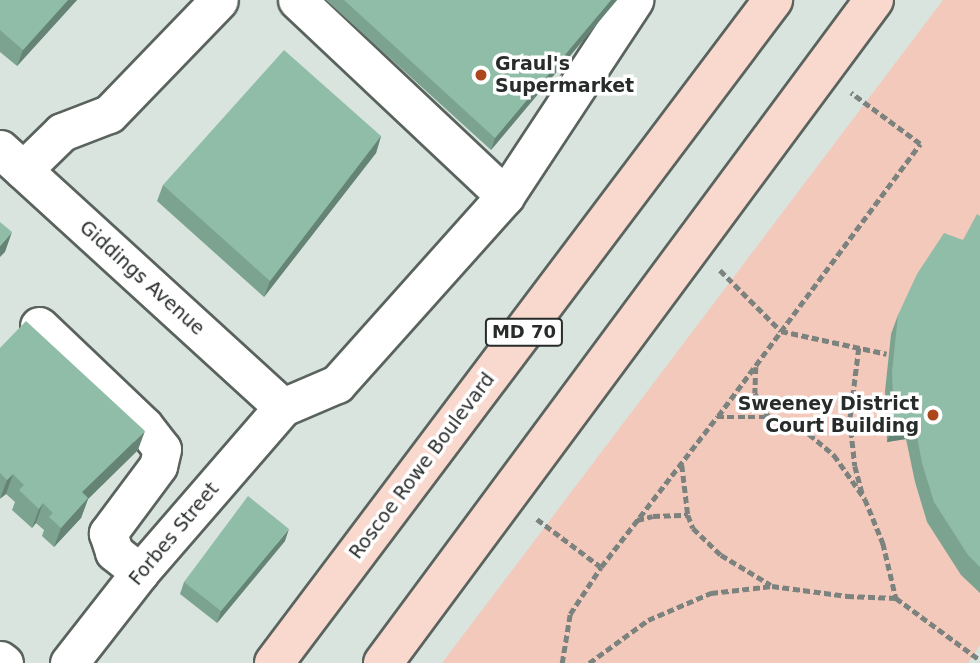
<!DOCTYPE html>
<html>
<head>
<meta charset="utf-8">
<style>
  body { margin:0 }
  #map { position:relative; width:980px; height:663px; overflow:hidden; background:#d9e4df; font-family:"DejaVu Sans",sans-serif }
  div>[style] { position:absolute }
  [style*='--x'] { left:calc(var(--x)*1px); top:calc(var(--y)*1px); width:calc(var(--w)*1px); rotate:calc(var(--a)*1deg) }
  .green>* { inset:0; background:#f2c9ba }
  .path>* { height:4.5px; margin-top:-2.25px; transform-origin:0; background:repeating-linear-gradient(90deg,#7c837f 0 7px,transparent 0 10.5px) }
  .roads { filter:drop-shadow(2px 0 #5a635e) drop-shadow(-2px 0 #5a635e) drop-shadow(0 2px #5a635e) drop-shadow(0 -2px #5a635e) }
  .minor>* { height:37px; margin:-18.5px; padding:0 18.5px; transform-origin:18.5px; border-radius:18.5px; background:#fff }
  .major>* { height:38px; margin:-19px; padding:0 19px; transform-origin:19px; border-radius:19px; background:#f9d8cd }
  .wall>* { inset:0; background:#7ca390 }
  .shaded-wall>* { inset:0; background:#658476 }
  .building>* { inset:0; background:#90bda8 }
  .dots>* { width:19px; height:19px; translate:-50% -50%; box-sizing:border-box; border:4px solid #fff; border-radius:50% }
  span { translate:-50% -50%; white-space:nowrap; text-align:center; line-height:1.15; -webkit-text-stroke:7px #fff; paint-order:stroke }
  .shield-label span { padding:2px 5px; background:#fff; border:2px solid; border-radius:5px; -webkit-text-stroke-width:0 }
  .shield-label { font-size:18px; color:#272b29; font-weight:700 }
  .poi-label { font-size:19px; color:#272b29; font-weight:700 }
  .left { translate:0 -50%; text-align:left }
  .right { translate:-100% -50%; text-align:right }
  .street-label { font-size:19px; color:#272b29 }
</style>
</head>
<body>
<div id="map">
  <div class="green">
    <div style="clip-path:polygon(943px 0,980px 0,980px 238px,891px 334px,885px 391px,887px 442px,907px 439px,915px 482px,927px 522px,980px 593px,980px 645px,971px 659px,968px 663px,442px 663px)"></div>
  </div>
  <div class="path">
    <div style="--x:720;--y:270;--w:86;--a:45"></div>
    <div style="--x:781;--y:331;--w:108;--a:12.2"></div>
    <div style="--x:859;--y:348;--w:73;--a:97.1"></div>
    <div style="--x:850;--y:420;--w:46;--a:83.8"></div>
    <div style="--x:855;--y:466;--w:30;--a:75"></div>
    <div style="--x:756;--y:367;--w:26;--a:92"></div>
    <div style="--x:755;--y:393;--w:28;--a:60"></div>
    <div style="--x:718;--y:416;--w:339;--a:-53.4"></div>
    <div style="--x:920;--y:144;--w:86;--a:-143.5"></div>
    <div style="--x:682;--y:465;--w:50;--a:83.2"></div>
    <div style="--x:688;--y:515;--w:14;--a:69"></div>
    <div style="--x:693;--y:528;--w:39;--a:44"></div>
    <div style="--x:721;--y:555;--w:58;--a:31"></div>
    <div style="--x:537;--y:519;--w:80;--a:36.9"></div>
    <div style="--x:601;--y:567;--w:190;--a:-52.3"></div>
    <div style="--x:717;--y:417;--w:52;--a:0"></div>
    <div style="--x:769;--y:417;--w:43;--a:23"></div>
    <div style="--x:809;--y:434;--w:33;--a:40"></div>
    <div style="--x:834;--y:455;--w:54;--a:54.8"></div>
    <div style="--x:865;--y:499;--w:48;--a:67.8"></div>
    <div style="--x:883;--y:543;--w:57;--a:76.7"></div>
    <div style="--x:637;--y:520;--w:16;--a:-14"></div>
    <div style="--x:653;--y:516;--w:35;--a:-2"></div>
    <div style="--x:562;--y:663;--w:50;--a:-80.7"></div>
    <div style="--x:570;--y:614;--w:56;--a:-56.6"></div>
    <div style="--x:589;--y:663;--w:73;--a:-36.1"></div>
    <div style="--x:648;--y:620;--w:69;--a:-23.2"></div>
    <div style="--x:711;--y:593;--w:61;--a:-6.5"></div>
    <div style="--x:772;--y:586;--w:76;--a:7.6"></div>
    <div style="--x:847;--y:596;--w:49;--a:2.3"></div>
    <div style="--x:896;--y:598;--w:104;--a:36.4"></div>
  </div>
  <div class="roads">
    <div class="minor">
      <div style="--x:297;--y:0;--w:286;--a:43.3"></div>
      <div style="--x:0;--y:149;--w:383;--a:42.4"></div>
      <div style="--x:23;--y:170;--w:54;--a:-44.3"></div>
      <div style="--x:62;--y:132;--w:50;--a:-21"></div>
      <div style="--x:109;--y:114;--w:158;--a:-46"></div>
      <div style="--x:39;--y:326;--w:145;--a:43.6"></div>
      <div style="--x:144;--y:426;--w:29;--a:52"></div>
      <div style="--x:162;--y:449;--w:17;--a:103"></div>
      <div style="--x:158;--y:466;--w:84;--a:126.7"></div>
      <div style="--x:108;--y:533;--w:20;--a:72"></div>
      <div style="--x:114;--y:552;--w:33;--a:38"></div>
      <div style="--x:0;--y:660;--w:5;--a:37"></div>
      <div style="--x:69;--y:663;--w:115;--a:-52"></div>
      <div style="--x:140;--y:572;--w:218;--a:-49.1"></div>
      <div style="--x:283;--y:407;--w:59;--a:-23.1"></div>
      <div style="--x:337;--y:384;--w:252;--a:-48.2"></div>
      <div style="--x:505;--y:196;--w:235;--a:-56.6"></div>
    </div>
    <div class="major">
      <div style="--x:274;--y:663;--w:830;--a:-53.03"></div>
      <div style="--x:383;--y:663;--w:825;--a:-53.48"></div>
    </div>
  </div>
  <div class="wall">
    <div style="clip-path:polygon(0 0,77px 0,17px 66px,0 52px)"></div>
    <div style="clip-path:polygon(326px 0,617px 0,491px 150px)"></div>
    <div style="clip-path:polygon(381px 136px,376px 153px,264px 297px,157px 201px,163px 185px)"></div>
    <div style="clip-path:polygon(980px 216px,980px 593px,961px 575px,927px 522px,915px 482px,906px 439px,887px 442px,885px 391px,891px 334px,898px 315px,963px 240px)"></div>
    <div style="clip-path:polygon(0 348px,138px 450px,88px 499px,81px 518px,54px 547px,42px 536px,44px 530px,36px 523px,32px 528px,12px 510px,15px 502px,6px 494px,0 498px)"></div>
    <div style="clip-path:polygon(285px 541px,217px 623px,180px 594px,184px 582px)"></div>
  </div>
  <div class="shaded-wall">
    <div style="clip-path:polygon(68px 0,77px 0,17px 66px,23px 50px)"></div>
    <div style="clip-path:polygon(611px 0,617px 0,491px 150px,495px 138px)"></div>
    <div style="clip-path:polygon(381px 136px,376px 153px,264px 297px,270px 281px)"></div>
    <div style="clip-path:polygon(12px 232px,5px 252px,0 257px,0 246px)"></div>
    <div style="clip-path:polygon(914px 420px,906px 439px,887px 442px,894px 423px)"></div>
    <div style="clip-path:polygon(145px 431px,138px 450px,88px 499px,81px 518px,54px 547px,61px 528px,82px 492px)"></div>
    <div style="clip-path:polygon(13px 474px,6px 494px,0 499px,7px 480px)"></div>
    <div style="clip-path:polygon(43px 503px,36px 523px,32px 528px,39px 509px)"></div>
    <div style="clip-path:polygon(289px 529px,285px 541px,217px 623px,221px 611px)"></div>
  </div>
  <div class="building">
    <div style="clip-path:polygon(0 0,68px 0,23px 50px,0 30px)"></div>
    <div style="clip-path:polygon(344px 0,611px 0,495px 138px)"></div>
    <div style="clip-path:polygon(284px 50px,381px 136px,270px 281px,163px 185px)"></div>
    <div style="clip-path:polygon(977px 214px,980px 216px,980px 567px,968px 555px,934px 502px,922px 463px,914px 420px,894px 423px,892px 372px,898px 315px,917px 274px,944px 233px,963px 240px)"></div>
    <div style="clip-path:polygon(0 222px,12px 232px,0 246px)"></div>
    <div style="clip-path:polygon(26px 321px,145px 431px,82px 492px,88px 498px,61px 528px,49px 517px,53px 513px,43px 503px,39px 509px,19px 490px,24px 485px,13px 474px,7px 480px,0 473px,0 348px)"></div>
    <div style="clip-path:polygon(248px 496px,289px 529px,221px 611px,184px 582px)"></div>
  </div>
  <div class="dots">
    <div style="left:481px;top:75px;background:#ac461c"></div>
    <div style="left:933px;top:415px;background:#ac461c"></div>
  </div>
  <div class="shield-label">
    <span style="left:524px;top:332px">MD 70</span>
  </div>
  <div class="poi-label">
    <span class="left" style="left:495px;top:75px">Graul's<br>Supermarket</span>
    <span class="right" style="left:919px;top:415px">Sweeney District<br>Court Building</span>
  </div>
  <div class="street-label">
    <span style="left:142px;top:278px;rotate:42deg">Giddings Avenue</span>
    <span style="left:422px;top:466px;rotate:-53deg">Roscoe Rowe Boulevard</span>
    <span style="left:174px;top:534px;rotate:-50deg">Forbes Street</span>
  </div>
</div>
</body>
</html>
